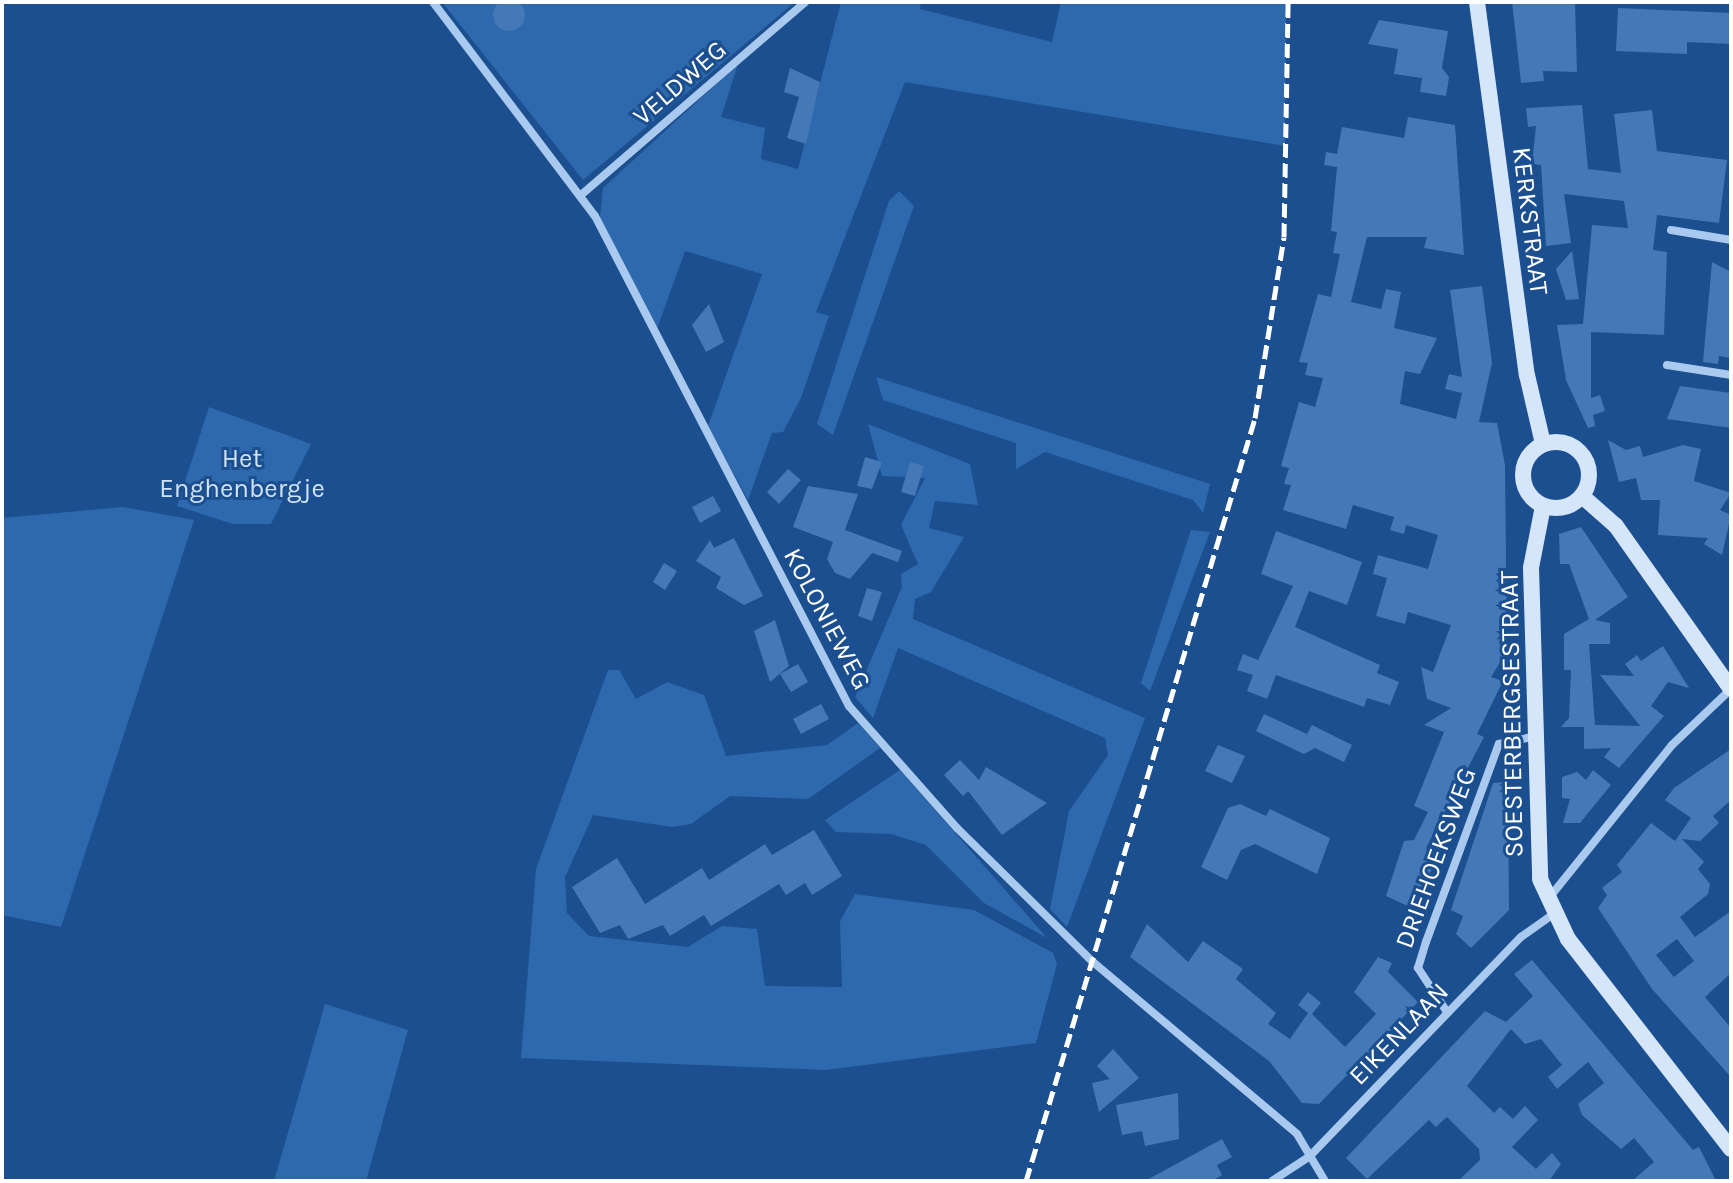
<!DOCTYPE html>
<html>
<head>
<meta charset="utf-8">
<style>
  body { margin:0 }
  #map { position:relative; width:1733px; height:1183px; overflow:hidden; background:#1b4f8f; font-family:Karla,sans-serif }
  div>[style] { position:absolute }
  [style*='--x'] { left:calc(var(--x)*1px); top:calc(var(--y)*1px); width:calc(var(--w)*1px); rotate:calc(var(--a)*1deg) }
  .green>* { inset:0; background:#2e69ad }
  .building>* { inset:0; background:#4478b7 }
  .round { border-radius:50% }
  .street>* { height:8px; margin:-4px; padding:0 4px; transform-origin:4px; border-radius:4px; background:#a9c9ee }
  .secondary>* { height:16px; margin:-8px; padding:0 8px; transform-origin:8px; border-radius:8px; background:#d6e6fa }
  .secondary>.ring { margin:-8px; padding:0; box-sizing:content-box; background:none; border:16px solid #d6e6fa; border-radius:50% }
  .rail>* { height:5px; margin-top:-2.5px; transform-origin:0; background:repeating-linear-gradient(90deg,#fff 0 14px,transparent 0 20px) }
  span { translate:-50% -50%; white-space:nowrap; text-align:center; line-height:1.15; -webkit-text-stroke:6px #1b4f8f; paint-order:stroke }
  .street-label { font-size:26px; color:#fff }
  .park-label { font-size:26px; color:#cfe3fa }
  .frame { position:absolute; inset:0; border:4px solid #fff; pointer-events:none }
</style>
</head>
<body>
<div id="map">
  <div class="green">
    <div style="clip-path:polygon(442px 2px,795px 2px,583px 180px)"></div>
    <div style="clip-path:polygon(841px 2px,921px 2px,920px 9px,1052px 42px,1061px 2px,1286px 2px,1285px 146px,905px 82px,816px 312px,829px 316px,801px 398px,783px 432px,772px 433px,748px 500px,708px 426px,762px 274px,685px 251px,657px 329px,600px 218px,603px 188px,738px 64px,721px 117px,765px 128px,761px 159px,798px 169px)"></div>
    <div style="clip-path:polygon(899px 191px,914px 206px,833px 435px,817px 424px,889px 201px)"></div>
    <div style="clip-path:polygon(876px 377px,1210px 484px,1203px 513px,1193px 500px,1045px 452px,1016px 469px,1016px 443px,883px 400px)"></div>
    <div style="clip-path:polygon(209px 407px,311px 444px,271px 524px,233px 524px,177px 506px)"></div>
    <div style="clip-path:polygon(868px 424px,970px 464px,978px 505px,935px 501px,929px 528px,964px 537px,931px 592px,915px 599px,913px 619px,1145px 718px,1067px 927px,1050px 909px,1069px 811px,1108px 755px,1105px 738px,898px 648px,873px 718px,855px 697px,902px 587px,901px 574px,918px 564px,901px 525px,925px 478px,882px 476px)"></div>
    <div style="clip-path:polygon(123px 507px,194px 520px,61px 927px,2px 915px,2px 518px)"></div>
    <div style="clip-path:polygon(1191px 530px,1210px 532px,1150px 691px,1141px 683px)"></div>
    <div style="clip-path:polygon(608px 670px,619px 670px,636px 699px,667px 682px,704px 695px,726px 756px,827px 745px,858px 723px,880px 748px,808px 799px,730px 796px,691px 824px,672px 827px,593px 815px,565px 877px,567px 913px,589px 936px,688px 947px,722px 926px,757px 929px,765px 986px,842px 987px,840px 921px,855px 894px,974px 910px,1053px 953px,1057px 964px,1036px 1043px,826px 1070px,521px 1058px,536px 869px)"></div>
    <div style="clip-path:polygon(900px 770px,987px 869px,1047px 938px,984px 903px,926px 845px,891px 834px,836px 832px,825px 820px)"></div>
    <div style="clip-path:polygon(325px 1004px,408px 1030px,366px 1181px,274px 1181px)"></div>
  </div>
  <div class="building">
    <div class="round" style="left:493px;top:-1px;width:32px;height:32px"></div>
    <div style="clip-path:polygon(1512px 2px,1575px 2px,1577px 72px,1543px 71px,1544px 81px,1521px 83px)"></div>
    <div style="clip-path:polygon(1618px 8px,1731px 13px,1731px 44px,1687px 42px,1687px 54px,1616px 51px)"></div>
    <div style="clip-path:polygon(1379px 20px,1448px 31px,1442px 68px,1449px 77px,1446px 96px,1420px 92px,1422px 78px,1394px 74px,1398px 49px,1368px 44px)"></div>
    <div style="clip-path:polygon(790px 68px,820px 82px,806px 144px,787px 138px,799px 97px,784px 92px)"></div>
    <div style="clip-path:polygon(1582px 105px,1588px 169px,1621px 173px,1614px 114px,1652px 110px,1657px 151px,1727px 160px,1719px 223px,1657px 215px,1653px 250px,1667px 252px,1664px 335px,1591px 332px,1591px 398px,1600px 395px,1605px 411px,1593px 415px,1595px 426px,1588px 428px,1566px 380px,1557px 325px,1583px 324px,1592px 225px,1628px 228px,1624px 201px,1564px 194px,1571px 243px,1546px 246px,1541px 165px,1532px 164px,1536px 126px,1528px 127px,1526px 108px)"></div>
    <div style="clip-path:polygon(1408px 117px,1455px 125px,1464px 255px,1424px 248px,1427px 237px,1367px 237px,1351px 302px,1381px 309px,1386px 289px,1401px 292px,1394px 328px,1437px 338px,1420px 374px,1405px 371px,1400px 404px,1456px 419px,1462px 393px,1445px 389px,1449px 374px,1462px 377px,1450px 290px,1482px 286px,1492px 363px,1479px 422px,1497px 423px,1505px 465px,1507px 651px,1491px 677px,1503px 681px,1477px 734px,1484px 737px,1426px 848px,1435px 863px,1412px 908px,1386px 896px,1404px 841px,1414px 840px,1428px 812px,1414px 806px,1444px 732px,1424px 725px,1451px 708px,1427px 699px,1421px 667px,1433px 672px,1451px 625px,1408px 612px,1405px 624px,1376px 616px,1387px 578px,1373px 574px,1378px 555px,1428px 569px,1438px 535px,1406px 525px,1404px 534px,1390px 530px,1394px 517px,1353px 505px,1346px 529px,1283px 510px,1291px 485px,1284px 484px,1289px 468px,1281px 466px,1299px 402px,1315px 407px,1323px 378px,1305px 375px,1308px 363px,1299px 362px,1318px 294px,1331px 297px,1340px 254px,1333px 253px,1337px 232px,1331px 231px,1337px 167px,1324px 165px,1326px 152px,1337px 154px,1342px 127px,1404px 138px)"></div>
    <div style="clip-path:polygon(1572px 251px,1579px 299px,1566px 300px,1556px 269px)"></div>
    <div style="clip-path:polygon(1712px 262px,1731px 272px,1731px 358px,1719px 356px,1718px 364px,1703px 362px)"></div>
    <div style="clip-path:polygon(709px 304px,724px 342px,706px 352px,692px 325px)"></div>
    <div style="clip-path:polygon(1680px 386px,1731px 393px,1731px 428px,1667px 419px)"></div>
    <div style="clip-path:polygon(1608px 440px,1626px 450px,1640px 446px,1643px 457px,1683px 445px,1701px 449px,1694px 481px,1731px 493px,1720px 510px,1731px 515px,1722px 555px,1704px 544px,1708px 538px,1658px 535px,1660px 500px,1641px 500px,1636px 478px,1619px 482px)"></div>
    <div style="clip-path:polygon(865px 457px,882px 462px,872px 489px,857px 486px)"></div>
    <div style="clip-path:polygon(910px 462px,924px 466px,915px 496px,901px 492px)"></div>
    <div style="clip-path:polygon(788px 469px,801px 480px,779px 504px,767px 492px)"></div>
    <div style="clip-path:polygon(808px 486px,858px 494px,845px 530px,902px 551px,898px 562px,872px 553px,850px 579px,835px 573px,827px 559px,833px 542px,793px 527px)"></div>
    <div style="clip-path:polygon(713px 496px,721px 511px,700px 523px,692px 507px)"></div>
    <div style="clip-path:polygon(1581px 527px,1628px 597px,1595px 620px,1610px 623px,1610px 644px,1589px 644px,1595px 725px,1640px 726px,1600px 675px,1634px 676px,1625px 664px,1637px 655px,1641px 661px,1663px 646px,1689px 688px,1668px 682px,1651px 706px,1664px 716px,1619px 768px,1604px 757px,1611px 748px,1584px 749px,1584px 727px,1561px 727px,1569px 718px,1571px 670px,1564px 670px,1564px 634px,1589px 619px,1569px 564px,1560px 564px,1559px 534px)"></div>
    <div style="clip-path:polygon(1276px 531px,1362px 562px,1347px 605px,1309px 591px,1295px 627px,1380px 665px,1377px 673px,1399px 682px,1390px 705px,1367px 698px,1364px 707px,1276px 675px,1267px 699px,1247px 691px,1253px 675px,1237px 670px,1243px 654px,1258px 660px,1293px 586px,1261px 574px)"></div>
    <div style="clip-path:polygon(734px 538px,763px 596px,744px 605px,716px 588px,721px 577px,696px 561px,710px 540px,714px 548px)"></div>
    <div style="clip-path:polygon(664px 563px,677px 571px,665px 590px,653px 582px)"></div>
    <div style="clip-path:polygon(867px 588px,882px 592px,872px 621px,858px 616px)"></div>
    <div style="clip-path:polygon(775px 620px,789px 666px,770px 682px,754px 631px)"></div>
    <div style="clip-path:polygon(798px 664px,808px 682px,791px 692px,780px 674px)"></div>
    <div style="clip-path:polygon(821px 704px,829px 719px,801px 734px,793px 719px)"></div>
    <div style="clip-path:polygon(1264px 714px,1307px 734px,1312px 725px,1352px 745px,1344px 762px,1315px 748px,1304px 754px,1256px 731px)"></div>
    <div style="clip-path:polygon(1218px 745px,1245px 756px,1232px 783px,1205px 771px)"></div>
    <div style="clip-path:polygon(evenodd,1731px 749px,1731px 800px,1713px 816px,1719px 823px,1700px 841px,1682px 839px,1704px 862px,1698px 869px,1710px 884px,1708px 894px,1680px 917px,1695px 937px,1731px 911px,1731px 973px,1705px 997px,1731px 1028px,1731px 1077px,1652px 989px,1598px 908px,1607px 895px,1602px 888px,1622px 872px,1617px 865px,1651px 823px,1675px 841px,1691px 818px,1665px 800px,1674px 788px,1731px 749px,1677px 939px,1694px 961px,1674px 977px,1656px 955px,1677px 939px)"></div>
    <div style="clip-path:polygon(960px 760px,979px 780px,986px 767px,1047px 803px,1002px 835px,968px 791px,963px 796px,944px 775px)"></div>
    <div style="clip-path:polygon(1593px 770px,1611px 785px,1580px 823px,1563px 823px,1570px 799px,1562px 798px,1562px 777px,1577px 772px,1586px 780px)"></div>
    <div style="clip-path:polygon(1508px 782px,1509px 910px,1471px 948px,1456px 934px,1463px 916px,1451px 910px,1493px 783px)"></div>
    <div style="clip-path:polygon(1240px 804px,1266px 816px,1270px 809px,1330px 838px,1317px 874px,1255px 844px,1241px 850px,1227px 880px,1201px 867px,1228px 808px)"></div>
    <div style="clip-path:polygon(814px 830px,842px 876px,812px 895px,805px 883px,786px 895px,779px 884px,711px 926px,704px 915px,670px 936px,663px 925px,628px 939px,620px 925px,600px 933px,572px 887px,617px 858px,645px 904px,702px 868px,709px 880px,765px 844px,772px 855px)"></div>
    <div style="clip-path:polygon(1147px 924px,1188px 962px,1203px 941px,1243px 969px,1236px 979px,1276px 1013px,1268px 1024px,1290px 1039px,1308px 1013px,1298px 1005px,1308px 992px,1321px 1003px,1312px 1014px,1345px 1047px,1376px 1014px,1354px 992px,1378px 957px,1392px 963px,1388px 972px,1418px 1002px,1319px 1104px,1302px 1103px,1269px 1061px,1130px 957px)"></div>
    <div style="clip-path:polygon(1532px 960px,1693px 1150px,1699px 1147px,1716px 1181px,1632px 1181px,1654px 1162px,1634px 1138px,1621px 1149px,1582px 1115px,1578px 1104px,1604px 1083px,1588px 1062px,1557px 1089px,1548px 1077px,1562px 1065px,1541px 1039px,1525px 1044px,1511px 1029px,1467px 1086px,1494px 1113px,1500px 1107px,1513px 1119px,1525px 1106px,1538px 1120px,1512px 1147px,1536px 1169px,1552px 1153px,1561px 1164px,1549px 1181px,1458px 1181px,1480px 1160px,1479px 1149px,1447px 1117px,1436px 1127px,1429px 1120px,1367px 1179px,1346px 1158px,1485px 1011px,1506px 1022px,1533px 996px,1514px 974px)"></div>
    <div style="clip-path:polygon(1113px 1049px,1139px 1078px,1099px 1112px,1092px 1083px,1110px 1079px,1097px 1066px)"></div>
    <div style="clip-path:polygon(1178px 1093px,1179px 1139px,1145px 1146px,1142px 1131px,1122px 1135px,1116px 1105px)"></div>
    <div style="clip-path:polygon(1222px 1139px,1232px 1157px,1217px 1165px,1222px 1175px,1212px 1181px,1145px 1181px)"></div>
  </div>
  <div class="street">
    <div style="--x:433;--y:2;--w:268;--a:52.9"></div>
    <div style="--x:595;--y:216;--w:552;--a:62.6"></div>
    <div style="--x:849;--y:706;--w:163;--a:48.5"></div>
    <div style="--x:957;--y:828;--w:191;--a:44.6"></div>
    <div style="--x:1093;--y:962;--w:267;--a:40.1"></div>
    <div style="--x:1297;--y:1134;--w:55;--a:59.2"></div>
    <div style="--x:581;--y:195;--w:296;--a:-40.7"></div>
    <div style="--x:1671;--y:230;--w:61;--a:9.5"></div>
    <div style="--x:1667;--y:365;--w:65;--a:8.9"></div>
    <div style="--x:1549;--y:898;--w:196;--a:-51.2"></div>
    <div style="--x:1672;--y:745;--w:81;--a:-43.5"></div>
    <div style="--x:1447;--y:1012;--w:53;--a:-123.4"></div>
    <div style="--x:1418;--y:968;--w:27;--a:-73"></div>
    <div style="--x:1426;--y:942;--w:211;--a:-69.8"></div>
    <div style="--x:1499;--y:744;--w:35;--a:-12"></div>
    <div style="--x:1272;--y:1181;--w:45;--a:-33.3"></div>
    <div style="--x:1310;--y:1156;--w:304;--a:-46.1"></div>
    <div style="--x:1521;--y:937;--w:42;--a:-35.2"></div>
  </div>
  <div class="secondary">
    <div style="--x:1477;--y:2;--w:376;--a:82.4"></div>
    <div style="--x:1527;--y:375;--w:71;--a:76.9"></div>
    <div class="ring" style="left:1523px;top:442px;width:50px;height:50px"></div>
    <div style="--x:1582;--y:496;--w:45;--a:41.4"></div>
    <div style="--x:1616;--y:526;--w:199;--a:54.8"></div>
    <div style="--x:1543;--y:506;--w:63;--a:101"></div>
    <div style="--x:1531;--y:568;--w:311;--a:88.3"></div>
    <div style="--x:1540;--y:879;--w:66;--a:65"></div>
    <div style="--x:1568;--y:939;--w:266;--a:52.2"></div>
  </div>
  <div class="rail">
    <div style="--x:1026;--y:1181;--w:797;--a:-73.29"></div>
    <div style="--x:1255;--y:418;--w:183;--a:-80.9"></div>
    <div style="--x:1284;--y:237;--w:235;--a:-89"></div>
  </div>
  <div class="street-label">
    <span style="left:680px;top:83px;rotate:-41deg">VELDWEG</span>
    <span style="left:1530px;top:221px;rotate:83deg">KERKSTRAAT</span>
    <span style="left:827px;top:619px;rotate:62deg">KOLONIEWEG</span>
    <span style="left:1512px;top:714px;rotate:-91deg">SOESTERBERGSESTRAAT</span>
    <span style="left:1436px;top:858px;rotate:-70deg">DRIEHOEKSWEG</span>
    <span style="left:1399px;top:1034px;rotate:-46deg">EIKENLAAN</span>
  </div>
  <div class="park-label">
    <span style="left:242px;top:474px">Het<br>Enghenbergje</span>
  </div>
  <div class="frame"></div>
</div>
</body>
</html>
